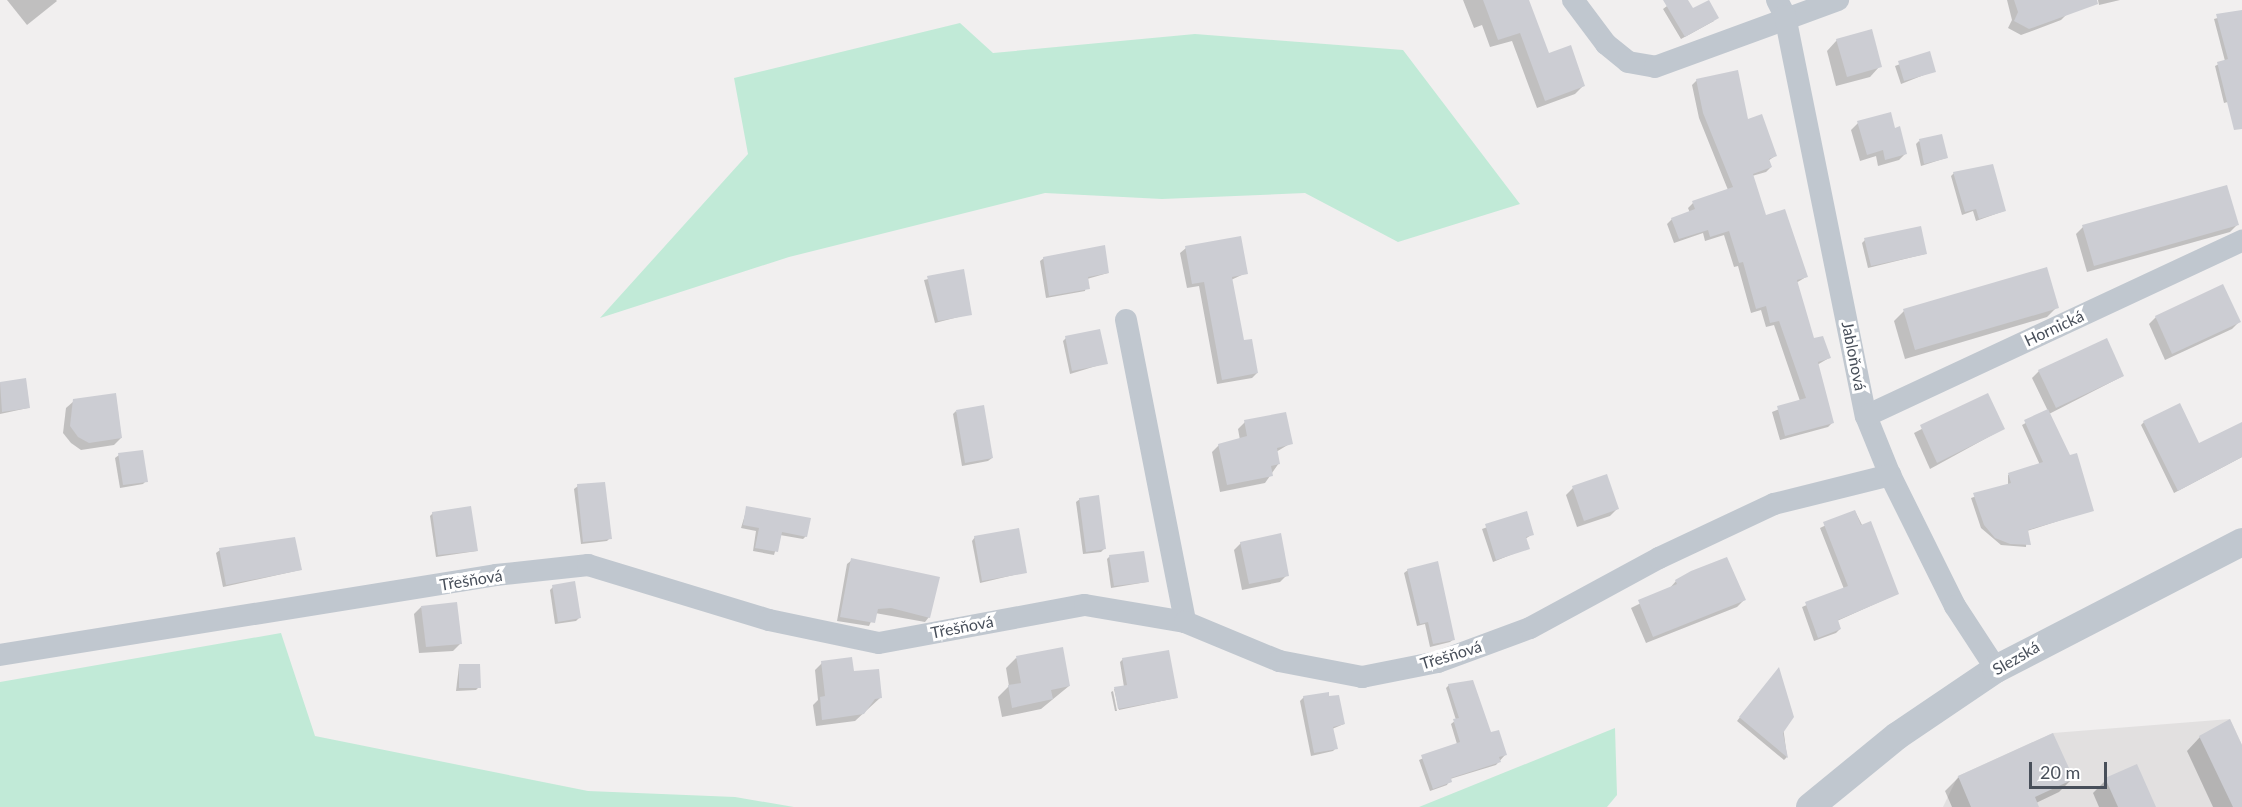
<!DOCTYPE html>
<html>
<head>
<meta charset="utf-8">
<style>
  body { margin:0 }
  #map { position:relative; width:2242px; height:807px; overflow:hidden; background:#f1efef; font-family:Lato,sans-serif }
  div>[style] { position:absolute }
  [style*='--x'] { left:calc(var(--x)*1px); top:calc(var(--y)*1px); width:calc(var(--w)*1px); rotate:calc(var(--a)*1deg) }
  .education>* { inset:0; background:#e2e0e0 }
  .green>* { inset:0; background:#c1ead7 }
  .shadow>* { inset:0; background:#0003 }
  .building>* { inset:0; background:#cccdd3 }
  .minor>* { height:22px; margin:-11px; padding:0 11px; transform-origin:11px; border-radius:11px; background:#c0c7cf }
  .tertiary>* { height:28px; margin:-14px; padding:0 14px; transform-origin:14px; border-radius:14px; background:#c0c7cf }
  span { translate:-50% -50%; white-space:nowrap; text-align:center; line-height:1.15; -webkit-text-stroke:6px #fff; paint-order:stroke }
  .street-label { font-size:16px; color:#484f5a }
  .scale { position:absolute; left:2029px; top:762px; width:78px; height:27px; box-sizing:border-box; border:3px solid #484f5a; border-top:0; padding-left:8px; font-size:18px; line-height:21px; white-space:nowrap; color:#484f5a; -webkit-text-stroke:4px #fff; paint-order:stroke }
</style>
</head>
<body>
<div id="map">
  <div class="education">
    <div style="clip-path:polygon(2230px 719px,2242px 745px,2242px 807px,1943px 807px,1958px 776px,2053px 733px)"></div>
  </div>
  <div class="green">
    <div style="clip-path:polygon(960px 23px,993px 53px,1195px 34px,1403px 50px,1520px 204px,1398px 242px,1305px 193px,1162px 199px,1045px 193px,789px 257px,600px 318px,748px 154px,734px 78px)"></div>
    <div style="clip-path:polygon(281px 633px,315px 736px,588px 791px,735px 797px,794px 807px,0 807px,0 682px)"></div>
    <div style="clip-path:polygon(1615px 728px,1617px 795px,1607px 807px,1419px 807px)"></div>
  </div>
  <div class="shadow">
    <div style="clip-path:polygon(7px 0,56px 0,57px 1px,27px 25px)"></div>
    <div style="clip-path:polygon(1463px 0,1525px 0,1548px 55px,1583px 86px,1575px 94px,1537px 108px,1512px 41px,1490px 47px,1482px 25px,1474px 28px)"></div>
    <div style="clip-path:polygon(1675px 0,1686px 0,1693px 10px,1714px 21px,1681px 39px,1663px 9px)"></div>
    <div style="clip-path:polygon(2064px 0,2068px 13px,2061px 20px,2021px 35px,2008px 28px,2012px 20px,2007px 0)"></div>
    <div style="clip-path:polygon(2098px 0,2120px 0,2099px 5px)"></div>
    <div style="clip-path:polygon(2242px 11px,2242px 98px,2224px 103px,2215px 66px,2225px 61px,2214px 19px)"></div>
    <div style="clip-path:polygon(1837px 40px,1880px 66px,1870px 77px,1836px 86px,1827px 51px)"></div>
    <div style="clip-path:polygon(1929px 53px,1934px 71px,1901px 84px,1895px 66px)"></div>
    <div style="clip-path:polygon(1697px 80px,1747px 121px,1775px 156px,1768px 161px,1771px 167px,1766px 172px,1752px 176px,1765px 217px,1806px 277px,1796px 283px,1813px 340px,1829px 358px,1817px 365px,1833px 422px,1828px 427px,1780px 440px,1772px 412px,1800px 401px,1774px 325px,1766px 327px,1761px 310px,1751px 313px,1738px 266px,1734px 267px,1724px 235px,1705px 241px,1703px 233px,1674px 243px,1667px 224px,1672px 219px,1690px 213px,1688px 208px,1693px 203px,1728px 190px,1699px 118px,1692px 85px)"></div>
    <div style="clip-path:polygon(1858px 123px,1894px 130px,1906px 153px,1899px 160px,1878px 166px,1876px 156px,1860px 161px,1851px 130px)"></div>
    <div style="clip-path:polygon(1919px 141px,1946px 158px,1921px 166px,1916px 144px)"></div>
    <div style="clip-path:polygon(1954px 173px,2004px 211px,1976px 221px,1973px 211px,1962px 215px,1951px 176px)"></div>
    <div style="clip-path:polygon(2237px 225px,2230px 232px,2087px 272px,2076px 234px,2083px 227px)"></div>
    <div style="clip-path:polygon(1865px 240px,1925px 254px,1868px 268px,1862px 243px)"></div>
    <div style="clip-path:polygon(1186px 248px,1246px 273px,1231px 280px,1243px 342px,1257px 373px,1252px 378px,1217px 384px,1199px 286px,1187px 288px,1180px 253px)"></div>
    <div style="clip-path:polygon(1044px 258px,1108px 273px,1087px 279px,1085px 291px,1046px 298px,1040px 261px)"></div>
    <div style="clip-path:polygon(963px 271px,970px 314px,935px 323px,924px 280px)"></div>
    <div style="clip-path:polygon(2057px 307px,2047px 317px,1905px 359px,1894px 321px,1904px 311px)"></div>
    <div style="clip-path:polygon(2156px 317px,2239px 322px,2232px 329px,2165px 360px,2149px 324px)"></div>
    <div style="clip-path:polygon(1066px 338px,1106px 363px,1070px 374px,1063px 341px)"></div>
    <div style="clip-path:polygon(2039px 371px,2123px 376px,2049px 414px,2092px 510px,2027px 531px,2026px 547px,2001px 545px,1981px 528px,1971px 498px,2008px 485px,2008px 475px,2040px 465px,2022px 425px,2048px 411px,2032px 378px)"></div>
    <div style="clip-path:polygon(24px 380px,28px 408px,0 414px,0 383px)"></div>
    <div style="clip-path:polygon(1987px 395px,2003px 429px,1930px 469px,1914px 433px)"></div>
    <div style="clip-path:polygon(74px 401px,121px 438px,114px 445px,81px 450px,71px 443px,63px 433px,66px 408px)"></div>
    <div style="clip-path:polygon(956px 411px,992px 458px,988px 461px,962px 466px,953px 414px)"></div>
    <div style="clip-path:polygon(1245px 422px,1291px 443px,1276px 452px,1279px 463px,1265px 483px,1220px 492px,1212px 452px,1219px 445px,1240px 440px,1238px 429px)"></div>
    <div style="clip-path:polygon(2144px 422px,2199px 445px,2242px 424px,2242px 457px,2174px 493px,2141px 425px)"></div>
    <div style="clip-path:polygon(119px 455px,146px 481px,143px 484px,120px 488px,115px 458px)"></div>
    <div style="clip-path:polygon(578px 486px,610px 538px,607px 541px,581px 544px,574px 489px)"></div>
    <div style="clip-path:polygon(1573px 488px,1617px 509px,1610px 516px,1577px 527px,1566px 495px)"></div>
    <div style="clip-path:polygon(1080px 499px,1104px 549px,1101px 552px,1083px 554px,1076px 502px)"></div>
    <div style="clip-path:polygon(747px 508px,806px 536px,803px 539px,780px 535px,774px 555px,753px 551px,756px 531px,741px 528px)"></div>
    <div style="clip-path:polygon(1855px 511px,1897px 594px,1837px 621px,1840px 629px,1836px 633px,1814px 641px,1802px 607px,1844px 589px,1820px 528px)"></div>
    <div style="clip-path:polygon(433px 513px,477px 551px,436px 557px,430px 516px)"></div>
    <div style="clip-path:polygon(1526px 513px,1533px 534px,1525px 539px,1528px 548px,1493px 562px,1482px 529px)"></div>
    <div style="clip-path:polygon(975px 537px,1026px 572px,980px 583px,972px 541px)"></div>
    <div style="clip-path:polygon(1241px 543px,1287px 575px,1280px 582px,1242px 590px,1234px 550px)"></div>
    <div style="clip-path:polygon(220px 550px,300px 570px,223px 587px,216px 553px)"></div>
    <div style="clip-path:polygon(1110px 556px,1147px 582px,1111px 588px,1107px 559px)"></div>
    <div style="clip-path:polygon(852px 560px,929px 617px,925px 622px,875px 613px,869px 626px,837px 621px,847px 564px)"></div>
    <div style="clip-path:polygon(1408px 570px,1454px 639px,1450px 642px,1430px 647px,1425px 624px,1417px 626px,1404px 573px)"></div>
    <div style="clip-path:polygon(1676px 581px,1744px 600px,1737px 607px,1646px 643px,1631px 608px,1669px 589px)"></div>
    <div style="clip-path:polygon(553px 587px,579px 618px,576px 621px,555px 624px,550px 590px)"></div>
    <div style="clip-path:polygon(421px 607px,460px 644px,453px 651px,419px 653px,414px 614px)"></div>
    <div style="clip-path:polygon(1016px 658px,1069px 686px,1041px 709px,1002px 717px,998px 697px,1009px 686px,1006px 668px)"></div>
    <div style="clip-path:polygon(1123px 659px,1176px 698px,1119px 710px,1114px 689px,1124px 687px,1120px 662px)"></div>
    <div style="clip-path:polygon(822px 663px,852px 673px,880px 698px,855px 721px,816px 726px,813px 705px,818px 700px,815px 670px)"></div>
    <div style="clip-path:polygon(459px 666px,479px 687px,476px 690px,456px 691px)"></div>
    <div style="clip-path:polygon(1776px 672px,1787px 757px,1784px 760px,1737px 721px)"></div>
    <div style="clip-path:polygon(1449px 685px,1505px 755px,1496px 765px,1450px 779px,1447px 785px,1430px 791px,1419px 760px,1457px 744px,1451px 724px,1456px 720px,1446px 688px)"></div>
    <div style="clip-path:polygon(1113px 691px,1117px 711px,1115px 711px,1111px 692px)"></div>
    <div style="clip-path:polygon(1304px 697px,1344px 724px,1332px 729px,1336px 748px,1333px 751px,1311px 756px,1300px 701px)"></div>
    <div style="clip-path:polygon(2200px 737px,2242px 749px,2242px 807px,2213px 807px,2187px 751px)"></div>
    <div style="clip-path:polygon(1959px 777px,2073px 778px,2059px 792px,2036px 803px,2038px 807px,1952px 807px,1945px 791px)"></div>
    <div style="clip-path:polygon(2106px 780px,2155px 807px,2099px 807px,2093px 793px)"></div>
  </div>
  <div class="building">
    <div style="clip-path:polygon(1483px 0,1529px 0,1549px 53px,1571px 45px,1585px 86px,1545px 101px,1520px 33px,1498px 40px)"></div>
    <div style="clip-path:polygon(1663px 0,1688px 0,1693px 8px,1709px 0,1719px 18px,1685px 37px)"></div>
    <div style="clip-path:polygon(2014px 0,2097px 0,2098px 4px,2029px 29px,2014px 21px,2018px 12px)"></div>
    <div style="clip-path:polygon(2242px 10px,2242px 129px,2234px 130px,2217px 62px,2228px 59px,2216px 14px)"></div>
    <div style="clip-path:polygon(1872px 29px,1882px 67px,1847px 77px,1836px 39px)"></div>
    <div style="clip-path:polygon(1930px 51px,1936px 72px,1904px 81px,1898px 61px)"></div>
    <div style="clip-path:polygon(1738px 70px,1748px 119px,1762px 114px,1777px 156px,1769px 159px,1772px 167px,1753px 174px,1766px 215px,1785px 209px,1808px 277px,1797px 280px,1814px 338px,1823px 336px,1831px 358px,1818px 362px,1834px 423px,1785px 436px,1777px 406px,1806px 398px,1779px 321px,1770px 323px,1766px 306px,1756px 309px,1743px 262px,1739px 263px,1729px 231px,1710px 237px,1708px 230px,1679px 239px,1671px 218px,1695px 209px,1692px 201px,1733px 187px,1703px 113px,1696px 79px)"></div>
    <div style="clip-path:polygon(1891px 112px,1895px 128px,1900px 126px,1907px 154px,1885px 160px,1883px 150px,1867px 155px,1857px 121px)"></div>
    <div style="clip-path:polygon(1942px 134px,1948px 158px,1924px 164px,1919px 139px)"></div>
    <div style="clip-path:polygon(1993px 164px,2006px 211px,1979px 219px,1976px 209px,1965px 212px,1953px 172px)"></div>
    <div style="clip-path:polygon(2227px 185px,2239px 225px,2094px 266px,2082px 225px)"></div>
    <div style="clip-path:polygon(1921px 226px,1927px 254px,1871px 266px,1864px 238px)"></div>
    <div style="clip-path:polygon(1241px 236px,1248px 274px,1232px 277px,1244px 340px,1252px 339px,1258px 373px,1222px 380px,1204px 282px,1192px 284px,1185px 246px)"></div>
    <div style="clip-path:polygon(1105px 245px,1109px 273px,1088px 277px,1090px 289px,1049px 296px,1043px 257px)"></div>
    <div style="clip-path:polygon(2047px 267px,2059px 308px,1915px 350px,1903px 309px)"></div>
    <div style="clip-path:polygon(964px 269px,972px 315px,938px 321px,927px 276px)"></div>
    <div style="clip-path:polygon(2223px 284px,2241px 322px,2172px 354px,2155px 316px)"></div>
    <div style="clip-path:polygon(1100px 329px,1108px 364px,1072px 371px,1065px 336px)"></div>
    <div style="clip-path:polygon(2107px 338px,2124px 376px,2056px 408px,2038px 370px)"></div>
    <div style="clip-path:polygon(26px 378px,30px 408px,2px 412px,0 382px)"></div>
    <div style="clip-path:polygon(116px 393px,122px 438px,89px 443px,78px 437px,70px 426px,73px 399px)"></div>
    <div style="clip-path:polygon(1988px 393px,2005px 429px,1937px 463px,1920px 425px)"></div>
    <div style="clip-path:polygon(2180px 403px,2199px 443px,2242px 422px,2242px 457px,2178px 491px,2143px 421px)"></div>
    <div style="clip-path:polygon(984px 405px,993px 458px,965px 463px,956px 410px)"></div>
    <div style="clip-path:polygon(2048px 409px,2070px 455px,2077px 453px,2094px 511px,2028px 530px,2031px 545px,2010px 544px,1995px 538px,1984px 525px,1973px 493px,2011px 483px,2008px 473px,2043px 462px,2024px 420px)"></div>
    <div style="clip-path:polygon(1286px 412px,1293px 444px,1277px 448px,1280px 464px,1271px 466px,1273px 476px,1227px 485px,1218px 444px,1247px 436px,1244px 420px)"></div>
    <div style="clip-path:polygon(143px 450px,148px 482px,123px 485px,118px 453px)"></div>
    <div style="clip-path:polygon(1607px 474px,1619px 509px,1584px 521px,1572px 486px)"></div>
    <div style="clip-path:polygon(605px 482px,612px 539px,583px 542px,577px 484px)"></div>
    <div style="clip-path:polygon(1099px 495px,1106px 549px,1086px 552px,1079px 498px)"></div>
    <div style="clip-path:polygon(471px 506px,478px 551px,438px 555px,432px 512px)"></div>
    <div style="clip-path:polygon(746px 506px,811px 518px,807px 537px,782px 532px,778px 552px,755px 548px,759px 528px,743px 525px)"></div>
    <div style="clip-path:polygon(1855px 510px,1861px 525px,1871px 521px,1899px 594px,1838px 620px,1841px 629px,1818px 638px,1805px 602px,1848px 586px,1823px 522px)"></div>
    <div style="clip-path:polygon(1527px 511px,1534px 535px,1526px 537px,1530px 549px,1496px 560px,1485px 524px)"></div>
    <div style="clip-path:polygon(1019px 528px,1027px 573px,982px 581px,974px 536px)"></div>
    <div style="clip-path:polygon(1281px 533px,1289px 576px,1249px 584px,1240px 542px)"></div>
    <div style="clip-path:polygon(295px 537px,302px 570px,226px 585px,219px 548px)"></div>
    <div style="clip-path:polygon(1144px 551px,1149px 582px,1114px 586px,1109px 555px)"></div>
    <div style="clip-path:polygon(1727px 557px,1746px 600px,1653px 637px,1638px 600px,1677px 584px,1675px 580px,1691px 571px)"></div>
    <div style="clip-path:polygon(851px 558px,940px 577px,930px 618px,891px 608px,878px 609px,875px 623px,840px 617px)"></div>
    <div style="clip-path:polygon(1438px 561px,1455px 640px,1433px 644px,1428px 622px,1420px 624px,1407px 569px)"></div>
    <div style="clip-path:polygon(575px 581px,581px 618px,558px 622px,552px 585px)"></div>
    <div style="clip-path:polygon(457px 602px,462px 644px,426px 647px,421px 606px)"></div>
    <div style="clip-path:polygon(1063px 647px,1070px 686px,1051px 690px,1053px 699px,1012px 708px,1008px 685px,1021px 683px,1016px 656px)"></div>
    <div style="clip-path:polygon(1169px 650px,1178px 698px,1118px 709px,1114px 687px,1127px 685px,1122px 658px)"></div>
    <div style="clip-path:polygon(852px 657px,854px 671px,879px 669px,882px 698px,875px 699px,864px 714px,822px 720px,820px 697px,825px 696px,821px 661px)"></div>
    <div style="clip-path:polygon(459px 664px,480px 664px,481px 688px,459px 688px)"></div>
    <div style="clip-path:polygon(1779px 667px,1794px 717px,1783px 733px,1788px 758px,1739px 717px)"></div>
    <div style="clip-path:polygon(1473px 680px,1491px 732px,1499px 730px,1507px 755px,1499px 757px,1501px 762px,1451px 778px,1452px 782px,1433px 789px,1421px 755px,1460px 742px,1453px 719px,1459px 718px,1448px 684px)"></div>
    <div style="clip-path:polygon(1329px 692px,1329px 696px,1339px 695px,1345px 724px,1333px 727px,1338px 749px,1314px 753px,1303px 696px)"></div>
    <div style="clip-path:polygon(2230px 719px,2242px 745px,2242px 807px,2233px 807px,2199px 736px)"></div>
    <div style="clip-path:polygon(2053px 733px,2074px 779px,2035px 797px,2039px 807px,1971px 807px,1958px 776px)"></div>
    <div style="clip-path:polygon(2137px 764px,2156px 807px,2118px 807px,2105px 778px)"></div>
  </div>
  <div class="minor">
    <div style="--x:1573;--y:0;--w:55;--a:53.1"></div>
    <div style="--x:1606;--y:44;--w:28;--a:39"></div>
    <div style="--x:1628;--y:62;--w:27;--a:10"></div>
    <div style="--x:1655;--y:67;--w:195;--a:-20.1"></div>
    <div style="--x:1777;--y:0;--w:18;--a:63"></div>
    <div style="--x:1785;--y:16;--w:408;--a:78.6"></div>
    <div style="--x:1866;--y:416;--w:64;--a:67.9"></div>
    <div style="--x:1890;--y:475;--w:146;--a:63.6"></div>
    <div style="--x:1955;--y:606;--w:75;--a:56.9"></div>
    <div style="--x:1126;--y:320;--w:308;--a:78.9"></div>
    <div style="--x:1866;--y:416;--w:415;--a:-25"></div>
    <div style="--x:0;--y:655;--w:502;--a:-9.16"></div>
    <div style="--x:496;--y:575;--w:93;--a:-6.2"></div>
    <div style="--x:588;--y:565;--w:189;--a:16.9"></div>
    <div style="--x:769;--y:620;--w:112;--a:11.8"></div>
    <div style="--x:879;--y:643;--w:209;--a:-10.5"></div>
    <div style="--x:1085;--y:605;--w:101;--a:9.6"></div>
    <div style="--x:1185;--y:622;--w:102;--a:22.5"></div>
    <div style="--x:1279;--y:661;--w:85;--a:10.9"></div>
    <div style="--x:1362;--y:677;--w:77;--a:-11.2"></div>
    <div style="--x:1438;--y:662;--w:98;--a:-20.3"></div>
    <div style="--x:1530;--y:628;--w:147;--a:-28.5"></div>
    <div style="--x:1659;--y:558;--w:127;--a:-25.2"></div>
    <div style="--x:1774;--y:504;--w:120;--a:-14"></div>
  </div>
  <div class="tertiary">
    <div style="--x:1810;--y:807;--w:112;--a:-39.2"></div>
    <div style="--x:1897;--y:736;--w:120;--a:-34.1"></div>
    <div style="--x:1996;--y:669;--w:277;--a:-27.3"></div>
  </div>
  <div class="street-label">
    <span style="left:2054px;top:328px;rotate:-25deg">Hornická</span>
    <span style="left:1854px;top:356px;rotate:79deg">Jabloňová</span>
    <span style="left:471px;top:580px;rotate:-9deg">Třešňová</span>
    <span style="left:962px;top:627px;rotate:-11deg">Třešňová</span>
    <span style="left:1451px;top:655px;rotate:-17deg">Třešňová</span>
    <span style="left:2016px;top:658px;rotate:-30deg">Slezská</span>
  </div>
  <div class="scale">20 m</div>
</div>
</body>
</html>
